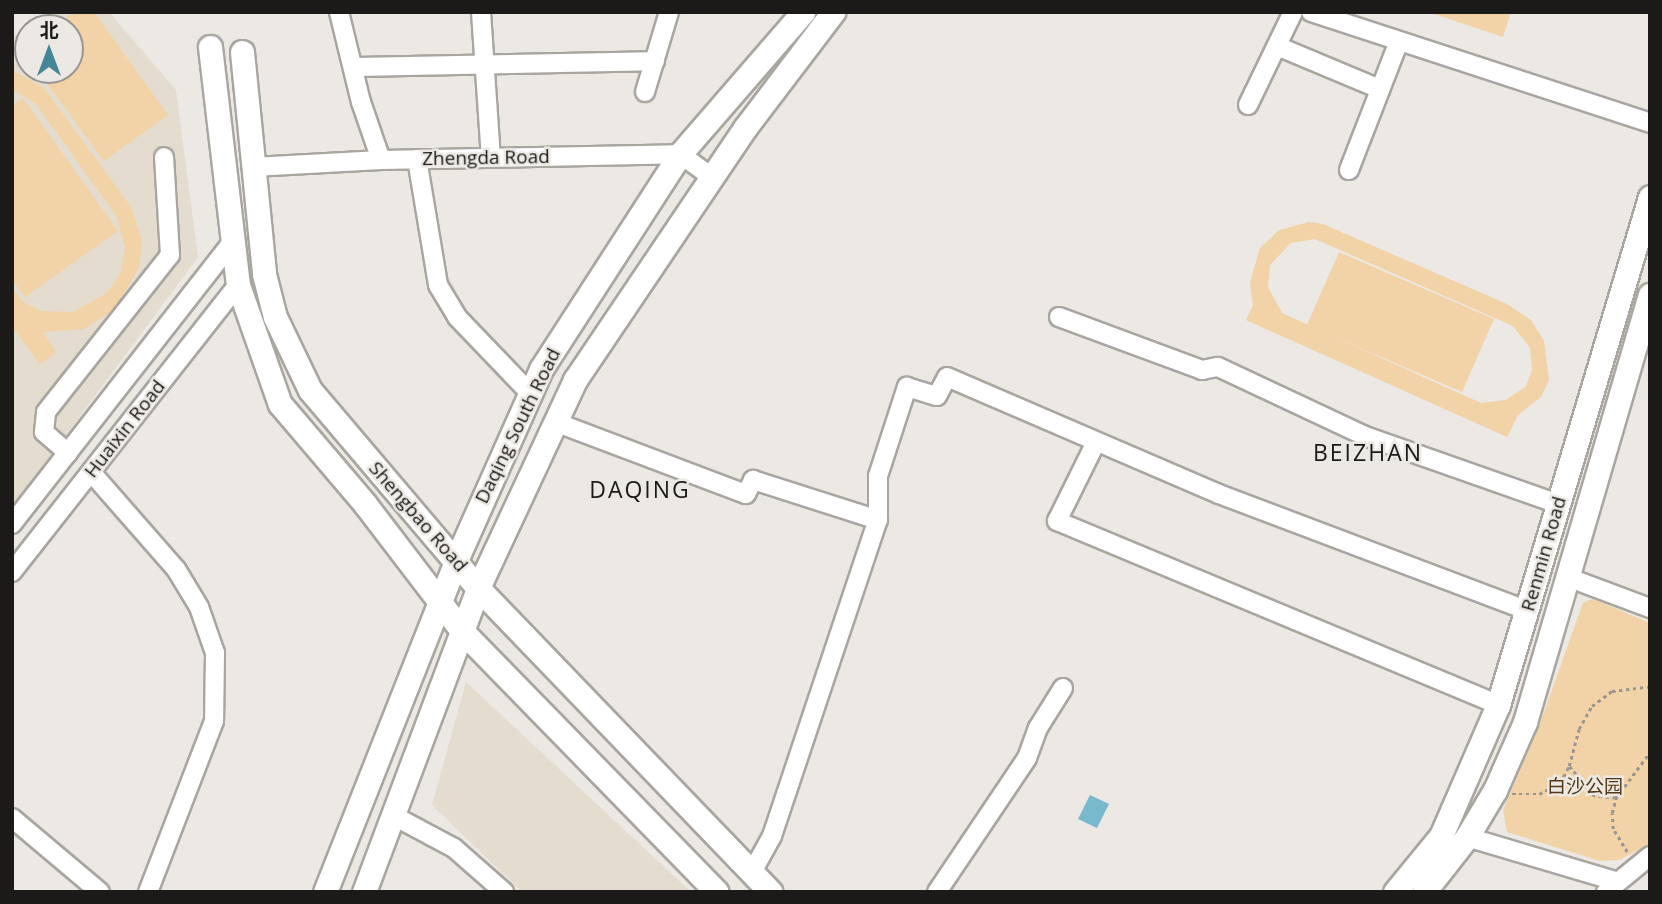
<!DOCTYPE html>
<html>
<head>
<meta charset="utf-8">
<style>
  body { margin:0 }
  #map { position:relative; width:1662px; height:904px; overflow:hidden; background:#ece8e3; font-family:"Open Sans","Noto Sans SC",sans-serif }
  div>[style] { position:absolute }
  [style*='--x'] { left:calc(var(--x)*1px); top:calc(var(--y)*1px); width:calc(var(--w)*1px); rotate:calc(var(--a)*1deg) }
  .built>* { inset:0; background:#e5dcd0 }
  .green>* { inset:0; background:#f1d3a7 }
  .water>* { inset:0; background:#79b9cd }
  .path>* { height:2.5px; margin-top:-1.25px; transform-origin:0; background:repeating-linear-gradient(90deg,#999692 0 3.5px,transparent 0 7px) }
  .roads { filter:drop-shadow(2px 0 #a9a6a0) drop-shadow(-2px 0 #a9a6a0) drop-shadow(0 2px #a9a6a0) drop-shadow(0 -2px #a9a6a0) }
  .minor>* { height:18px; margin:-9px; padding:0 9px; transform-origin:9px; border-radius:9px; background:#fff }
  .major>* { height:23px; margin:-11.5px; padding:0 11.5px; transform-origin:11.5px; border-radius:11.5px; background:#fff }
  span { translate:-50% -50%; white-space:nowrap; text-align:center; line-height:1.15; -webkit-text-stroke:5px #ece8e3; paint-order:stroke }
  .street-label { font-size:19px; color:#1b1a18 }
  .park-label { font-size:19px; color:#513a15 }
  .quarter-label { font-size:23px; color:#1b1a18; letter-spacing:2px }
  .frame { position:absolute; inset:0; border:14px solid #1b1a18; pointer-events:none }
  .north { position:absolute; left:14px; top:14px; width:70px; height:70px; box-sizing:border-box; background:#ece8e3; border:2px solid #989692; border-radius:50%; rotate:0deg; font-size:19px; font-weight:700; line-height:28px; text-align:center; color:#1b1a18 }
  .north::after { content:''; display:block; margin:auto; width:24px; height:32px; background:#448598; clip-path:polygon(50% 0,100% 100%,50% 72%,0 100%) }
</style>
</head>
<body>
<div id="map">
  <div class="built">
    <div style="clip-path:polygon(57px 12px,109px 12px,176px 90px,198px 257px,12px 508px,12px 37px,28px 29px,28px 70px,70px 70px,70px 28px,29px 28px)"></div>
    <div style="clip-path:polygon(466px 682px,691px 892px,522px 892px,432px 805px)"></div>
  </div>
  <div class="green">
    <div style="clip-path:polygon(74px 12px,94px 12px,168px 115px,104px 161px,37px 70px,70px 70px,70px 28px,52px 28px)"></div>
    <div style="clip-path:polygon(1428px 12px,1511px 12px,1503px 37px)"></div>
    <div style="clip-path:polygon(12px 70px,44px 88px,131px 207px,142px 240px,139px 268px,115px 309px,84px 329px,43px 332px,56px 353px,40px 364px,12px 327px,12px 287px,22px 301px,40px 311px,73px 312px,107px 293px,120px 274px,125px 248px,117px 217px,35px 103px,12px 89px)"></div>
    <div style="clip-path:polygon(23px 98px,118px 231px,25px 297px,12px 280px,12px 106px)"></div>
    <div style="clip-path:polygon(evenodd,1309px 222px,1323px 224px,1507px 304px,1531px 320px,1544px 341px,1549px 380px,1541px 397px,1518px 415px,1507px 437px,1246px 320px,1253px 305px,1250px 282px,1260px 248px,1279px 230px,1309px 222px,1315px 239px,1513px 326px,1530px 348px,1532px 370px,1526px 386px,1506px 400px,1481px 403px,1282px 313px,1268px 287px,1270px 265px,1291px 243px,1315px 239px)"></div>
    <div style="clip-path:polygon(1339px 252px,1494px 319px,1462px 392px,1307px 325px)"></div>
    <div style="clip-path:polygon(1593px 599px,1650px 623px,1650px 844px,1619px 860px,1600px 861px,1507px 832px,1503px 810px,1539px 726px,1583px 603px)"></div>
  </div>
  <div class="water">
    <div style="clip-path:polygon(1090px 795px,1109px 804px,1097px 828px,1078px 819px)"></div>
  </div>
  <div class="path">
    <div style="--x:1512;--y:794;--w:27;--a:0"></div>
    <div style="--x:1539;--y:794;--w:24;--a:-28"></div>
    <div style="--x:1560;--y:783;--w:19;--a:-62"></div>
    <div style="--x:1616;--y:798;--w:22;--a:-175"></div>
    <div style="--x:1594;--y:796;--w:39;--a:-130"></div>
    <div style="--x:1569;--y:766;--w:38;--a:-75"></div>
    <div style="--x:1579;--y:729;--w:26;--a:-61"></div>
    <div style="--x:1592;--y:706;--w:25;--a:-37"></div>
    <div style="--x:1612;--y:691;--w:38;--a:-7"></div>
    <div style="--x:1627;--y:852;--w:27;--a:-121"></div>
    <div style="--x:1613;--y:829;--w:16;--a:-94"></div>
    <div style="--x:1612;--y:813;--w:16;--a:-75"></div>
    <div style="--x:1616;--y:798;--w:57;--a:-53.5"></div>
  </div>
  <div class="roads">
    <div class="minor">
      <div style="--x:339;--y:12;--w:93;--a:76.3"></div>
      <div style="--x:361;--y:102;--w:61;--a:71"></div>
      <div style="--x:481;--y:12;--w:145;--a:86.1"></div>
      <div style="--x:1311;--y:12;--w:357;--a:18.1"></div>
      <div style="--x:1277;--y:46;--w:112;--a:22.7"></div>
      <div style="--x:353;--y:67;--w:302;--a:-1.1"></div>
      <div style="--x:645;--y:92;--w:84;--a:-73.3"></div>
      <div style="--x:1248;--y:105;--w:103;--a:-64.2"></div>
      <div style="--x:417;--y:159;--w:128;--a:80.5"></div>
      <div style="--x:438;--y:285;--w:37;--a:59"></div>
      <div style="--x:457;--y:317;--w:105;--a:46.2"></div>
      <div style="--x:253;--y:167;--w:128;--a:-3.1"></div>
      <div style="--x:381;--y:160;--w:299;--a:-1.1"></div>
      <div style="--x:680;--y:154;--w:39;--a:36"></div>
      <div style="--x:1349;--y:170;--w:138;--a:-68.8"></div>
      <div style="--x:1059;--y:317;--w:153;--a:20.3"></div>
      <div style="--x:1202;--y:370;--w:16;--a:-11"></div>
      <div style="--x:1218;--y:367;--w:162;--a:25.1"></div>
      <div style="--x:1365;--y:436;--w:205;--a:19.4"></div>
      <div style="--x:555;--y:422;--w:204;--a:20.7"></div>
      <div style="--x:746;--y:494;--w:16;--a:-63"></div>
      <div style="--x:753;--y:480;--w:131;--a:17.7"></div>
      <div style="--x:1096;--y:442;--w:88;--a:116.3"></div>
      <div style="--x:1057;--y:521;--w:478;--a:22.6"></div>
      <div style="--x:68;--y:453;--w:32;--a:-139"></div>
      <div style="--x:44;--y:432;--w:20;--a:-84"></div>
      <div style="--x:46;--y:412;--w:200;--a:-51.7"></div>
      <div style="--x:170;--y:255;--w:98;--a:-93.5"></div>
      <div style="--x:91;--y:472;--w:129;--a:48.8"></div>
      <div style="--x:176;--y:569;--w:44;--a:58.8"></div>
      <div style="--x:199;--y:607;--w:49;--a:70.8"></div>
      <div style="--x:215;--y:653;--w:68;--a:90.8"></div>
      <div style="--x:214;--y:721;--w:183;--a:111.1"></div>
      <div style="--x:12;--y:524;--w:358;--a:-52"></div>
      <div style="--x:12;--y:572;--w:365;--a:-51.8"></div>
      <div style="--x:1567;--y:577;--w:89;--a:20.5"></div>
      <div style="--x:394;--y:816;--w:68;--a:28.1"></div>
      <div style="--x:454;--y:848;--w:67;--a:41.3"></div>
      <div style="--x:12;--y:818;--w:115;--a:40.1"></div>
      <div style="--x:1467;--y:837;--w:155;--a:16.5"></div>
      <div style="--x:751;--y:874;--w:43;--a:-61.1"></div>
      <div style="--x:772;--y:836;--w:333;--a:-71.5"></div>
      <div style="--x:878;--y:520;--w:44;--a:-90"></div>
      <div style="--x:878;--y:476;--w:94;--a:-72"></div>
      <div style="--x:907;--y:387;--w:31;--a:17"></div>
      <div style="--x:937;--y:396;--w:21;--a:-62"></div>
      <div style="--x:947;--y:377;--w:296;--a:23.3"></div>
      <div style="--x:1219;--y:494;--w:330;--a:20.7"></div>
      <div style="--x:937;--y:892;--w:161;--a:-56.1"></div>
      <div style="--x:1027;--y:758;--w:32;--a:-70"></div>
      <div style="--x:1038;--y:728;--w:47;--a:-58"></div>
      <div style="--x:1606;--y:892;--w:57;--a:-39.3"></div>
    </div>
    <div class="major">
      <div style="--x:210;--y:47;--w:240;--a:83.3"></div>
      <div style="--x:238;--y:285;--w:126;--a:70.6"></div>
      <div style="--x:280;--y:404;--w:131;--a:49.6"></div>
      <div style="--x:365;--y:504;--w:161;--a:52.6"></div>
      <div style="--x:463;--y:632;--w:363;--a:45.7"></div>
      <div style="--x:242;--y:52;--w:223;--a:84.3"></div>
      <div style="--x:264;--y:274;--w:44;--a:75.7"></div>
      <div style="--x:275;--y:317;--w:81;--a:64.4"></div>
      <div style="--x:310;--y:390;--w:260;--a:49.7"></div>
      <div style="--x:478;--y:588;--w:422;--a:46.1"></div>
      <div style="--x:325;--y:892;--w:359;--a:-68.4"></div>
      <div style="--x:457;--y:558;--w:207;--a:-66"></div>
      <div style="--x:541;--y:369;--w:256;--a:-57.1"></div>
      <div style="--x:680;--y:154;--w:188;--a:-49.1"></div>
      <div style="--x:364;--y:892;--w:325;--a:-69.4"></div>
      <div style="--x:478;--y:588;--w:230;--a:-65"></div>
      <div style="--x:575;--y:380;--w:304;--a:-56"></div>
      <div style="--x:745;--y:128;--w:146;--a:-52.8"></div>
      <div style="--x:1395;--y:892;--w:72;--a:-50.6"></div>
      <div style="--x:1441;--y:836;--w:143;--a:-66.5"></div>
      <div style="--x:1498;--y:705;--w:530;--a:-73.34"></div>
      <div style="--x:1424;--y:892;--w:70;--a:-52"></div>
      <div style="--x:1467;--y:837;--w:55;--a:-59.2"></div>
      <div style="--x:1495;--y:790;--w:74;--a:-66.2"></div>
      <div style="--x:1525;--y:722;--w:445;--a:-73.7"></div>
    </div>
  </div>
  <div class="street-label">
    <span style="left:486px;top:158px;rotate:-1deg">Zhengda Road</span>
    <span style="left:518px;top:426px;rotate:-64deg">Daqing South Road</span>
    <span style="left:125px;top:429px;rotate:-52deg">Huaixin Road</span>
    <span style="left:418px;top:517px;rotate:49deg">Shengbao Road</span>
    <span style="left:1544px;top:554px;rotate:-74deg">Renmin Road</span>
  </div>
  <div class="park-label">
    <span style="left:1585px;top:787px">白沙公园</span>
  </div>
  <div class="quarter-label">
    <span style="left:1368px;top:452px">BEIZHAN</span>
    <span style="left:640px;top:489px">DAQING</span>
  </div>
  <div class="frame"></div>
  <div class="north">北</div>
</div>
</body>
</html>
